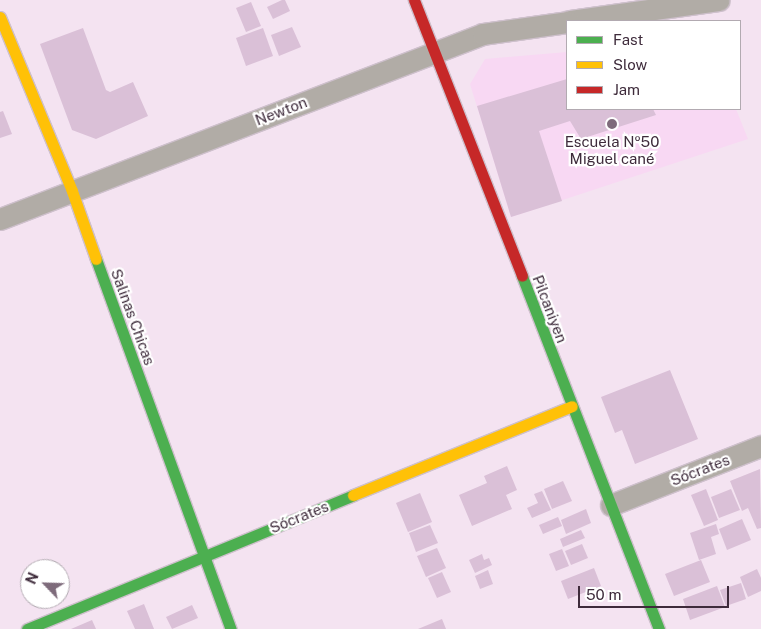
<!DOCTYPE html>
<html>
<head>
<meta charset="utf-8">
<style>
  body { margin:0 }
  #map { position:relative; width:761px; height:629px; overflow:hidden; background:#f4e3f1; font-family:"Public Sans",sans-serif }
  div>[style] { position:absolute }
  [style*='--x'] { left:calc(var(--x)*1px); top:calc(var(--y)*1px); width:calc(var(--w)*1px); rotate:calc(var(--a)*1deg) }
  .built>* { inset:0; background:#f8d8f3 }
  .building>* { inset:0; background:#dac0d7 }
  .roads { filter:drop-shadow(1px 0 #cec0cc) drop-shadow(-1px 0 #cec0cc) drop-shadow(0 1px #cec0cc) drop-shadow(0 -1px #cec0cc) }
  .street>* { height:21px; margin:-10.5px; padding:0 10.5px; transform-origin:10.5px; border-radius:10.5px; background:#b1aca6 }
  .fast>* { height:11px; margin:-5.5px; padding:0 5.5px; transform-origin:5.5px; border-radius:5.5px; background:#4caf50 }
  .slow>* { height:11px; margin:-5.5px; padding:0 5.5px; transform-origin:5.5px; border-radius:5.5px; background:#ffc107 }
  .jam>* { height:11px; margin:-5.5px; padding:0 5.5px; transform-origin:5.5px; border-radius:5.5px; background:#c62828 }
  .dots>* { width:14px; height:14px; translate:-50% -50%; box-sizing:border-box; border:2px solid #fff; border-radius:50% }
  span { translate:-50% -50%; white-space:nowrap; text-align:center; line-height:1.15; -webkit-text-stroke:4.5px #fff; paint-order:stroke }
  .street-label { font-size:15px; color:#3e2b3b }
  .poi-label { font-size:15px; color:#3e2b3b }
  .legend { position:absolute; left:566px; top:20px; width:175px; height:90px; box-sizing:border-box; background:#fff; border:1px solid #b2aab1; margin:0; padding:6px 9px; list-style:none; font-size:15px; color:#3e2b3b }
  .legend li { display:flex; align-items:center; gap:10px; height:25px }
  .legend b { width:25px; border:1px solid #b2aab1 }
  .north { position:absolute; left:20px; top:559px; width:50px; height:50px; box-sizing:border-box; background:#fff; border:1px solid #b2aab1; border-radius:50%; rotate:294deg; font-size:14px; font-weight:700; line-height:20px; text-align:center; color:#3e2b3b }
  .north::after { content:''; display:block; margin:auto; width:18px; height:22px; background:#7e6b7b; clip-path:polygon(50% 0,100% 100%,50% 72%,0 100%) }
  .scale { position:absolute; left:578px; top:586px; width:151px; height:22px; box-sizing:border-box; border:2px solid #3e2b3b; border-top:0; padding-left:6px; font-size:15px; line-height:18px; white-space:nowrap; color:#3e2b3b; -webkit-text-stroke:4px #fff; paint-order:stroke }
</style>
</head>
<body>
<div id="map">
  <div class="built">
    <div style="clip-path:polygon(567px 52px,567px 109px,736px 109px,748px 139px,511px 217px,470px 84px,485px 59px)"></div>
  </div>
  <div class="building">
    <div style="clip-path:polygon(282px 0,285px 0,290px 11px,273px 19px,267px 7px)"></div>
    <div style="clip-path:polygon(251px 2px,261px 26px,246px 32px,236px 8px)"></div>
    <div style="clip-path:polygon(292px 27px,301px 47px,279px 56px,271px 35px)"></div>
    <div style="clip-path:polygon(83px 28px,106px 90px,110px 92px,133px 82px,148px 116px,96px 139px,72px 130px,40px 44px)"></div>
    <div style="clip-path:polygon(263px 28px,273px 56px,246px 66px,236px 38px)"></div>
    <div style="clip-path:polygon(567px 79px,567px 109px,653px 109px,656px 115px,581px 139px,570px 121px,539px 131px,562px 201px,511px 217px,477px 106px)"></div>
    <div style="clip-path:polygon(3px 111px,12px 134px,0 138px,0 112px)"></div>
    <div style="clip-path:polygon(670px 370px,698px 439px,635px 464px,622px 430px,615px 433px,601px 397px)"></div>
    <div style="clip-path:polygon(507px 466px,517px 490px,506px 495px,512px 509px,472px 526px,459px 495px,487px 483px,484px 476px)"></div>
    <div style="clip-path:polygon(760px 469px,761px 528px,757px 529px,748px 508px,742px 511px,730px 481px)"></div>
    <div style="clip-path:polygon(563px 481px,572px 501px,552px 509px,544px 489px)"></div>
    <div style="clip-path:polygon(706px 489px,718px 520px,704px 526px,691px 495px)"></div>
    <div style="clip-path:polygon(731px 489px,740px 510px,719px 518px,711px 497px)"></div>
    <div style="clip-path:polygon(542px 491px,551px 510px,532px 518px,527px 508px,538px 503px,534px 494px)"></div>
    <div style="clip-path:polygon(420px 493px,432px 522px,408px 532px,396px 503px)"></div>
    <div style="clip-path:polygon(586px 509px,591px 523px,566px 534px,561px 520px)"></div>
    <div style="clip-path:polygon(558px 517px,562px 526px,543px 534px,539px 525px)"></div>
    <div style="clip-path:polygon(742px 519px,751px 540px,727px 550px,719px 529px)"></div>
    <div style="clip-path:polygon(716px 524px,719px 534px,711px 537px,716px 554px,699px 560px,690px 533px)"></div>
    <div style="clip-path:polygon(430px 525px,438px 543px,416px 552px,409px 533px)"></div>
    <div style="clip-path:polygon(581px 530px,585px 538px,563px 547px,560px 539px)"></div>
    <div style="clip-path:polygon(582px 544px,588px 558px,571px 565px,565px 551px)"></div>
    <div style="clip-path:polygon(437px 548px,446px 568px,426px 577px,417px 556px)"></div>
    <div style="clip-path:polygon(562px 549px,569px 566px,556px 571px,549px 554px)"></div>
    <div style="clip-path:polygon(482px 554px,484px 560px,489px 558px,492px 565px,475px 573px,469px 560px)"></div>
    <div style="clip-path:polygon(701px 560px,710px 582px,674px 596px,665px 574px)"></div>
    <div style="clip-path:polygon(594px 568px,601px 586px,568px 599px,561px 581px)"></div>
    <div style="clip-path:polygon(757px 569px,761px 578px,761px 591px,748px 597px,740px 577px)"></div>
    <div style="clip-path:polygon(488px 570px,493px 584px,480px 589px,475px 576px)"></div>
    <div style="clip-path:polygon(442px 572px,451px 592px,437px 598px,428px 578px)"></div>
    <div style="clip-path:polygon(741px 583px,746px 599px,726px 606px,720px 590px)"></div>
    <div style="clip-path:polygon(717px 586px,725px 607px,690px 620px,683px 599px)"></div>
    <div style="clip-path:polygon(144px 604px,154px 629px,135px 629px,127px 611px)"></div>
    <div style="clip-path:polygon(192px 605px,198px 618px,172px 629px,166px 617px)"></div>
    <div style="clip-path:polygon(442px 619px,446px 629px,418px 629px)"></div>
    <div style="clip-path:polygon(92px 620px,96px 629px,71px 629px)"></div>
  </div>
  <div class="roads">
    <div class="street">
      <div style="--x:570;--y:21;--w:150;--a:-8"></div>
      <div style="--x:0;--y:219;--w:517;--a:-20.96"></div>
      <div style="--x:483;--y:34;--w:85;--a:-8.1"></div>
      <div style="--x:611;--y:505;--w:161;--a:-21.5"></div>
    </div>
    <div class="fast">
      <div style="--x:96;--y:259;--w:394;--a:70"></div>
      <div style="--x:522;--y:276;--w:379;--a:68.8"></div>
      <div style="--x:27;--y:629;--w:352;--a:-22.3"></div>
    </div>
    <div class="slow">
      <div style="--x:0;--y:17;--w:188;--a:67.5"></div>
      <div style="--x:72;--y:191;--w:72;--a:70.6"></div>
      <div style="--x:353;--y:495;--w:236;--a:-22.1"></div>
    </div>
    <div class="jam">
      <div style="--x:414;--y:0;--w:296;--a:68.6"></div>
    </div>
  </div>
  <div class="dots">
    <div style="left:612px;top:124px;background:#7e6b7b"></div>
  </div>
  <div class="street-label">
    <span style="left:281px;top:111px;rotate:-21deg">Newton</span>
    <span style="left:550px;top:309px;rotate:69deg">Pilcaniyen</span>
    <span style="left:133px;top:317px;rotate:70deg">Salinas Chicas</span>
    <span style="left:700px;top:470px;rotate:-21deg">Sócrates</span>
    <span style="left:299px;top:517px;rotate:-22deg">Sócrates</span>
  </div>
  <div class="poi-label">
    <span style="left:612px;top:150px">Escuela Nº50<br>Miguel cané</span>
  </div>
  <ul class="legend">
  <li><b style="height:6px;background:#4caf50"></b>Fast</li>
  <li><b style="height:6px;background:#ffc107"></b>Slow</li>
  <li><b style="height:6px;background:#c62828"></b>Jam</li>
  </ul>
  <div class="north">N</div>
  <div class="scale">50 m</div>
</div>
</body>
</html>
